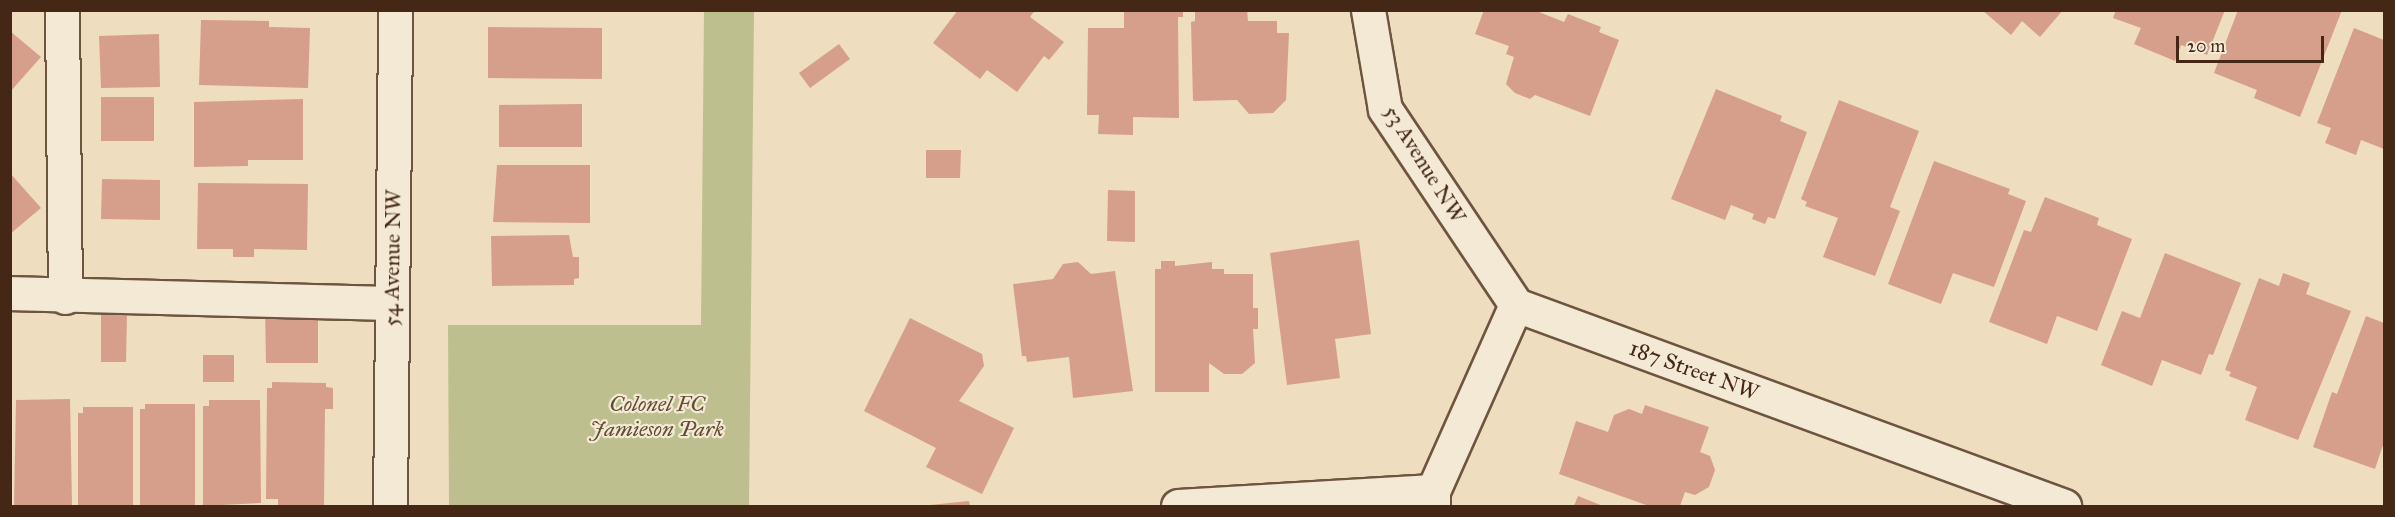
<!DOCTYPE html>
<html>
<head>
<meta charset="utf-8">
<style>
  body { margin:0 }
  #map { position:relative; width:2395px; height:517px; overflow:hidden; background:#eeddbe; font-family:"IM FELL Great Primer",serif }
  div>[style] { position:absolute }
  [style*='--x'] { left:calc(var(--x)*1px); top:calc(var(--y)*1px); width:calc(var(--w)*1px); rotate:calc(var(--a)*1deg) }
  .green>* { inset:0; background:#bebf8e }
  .building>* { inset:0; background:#d69f8b }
  .roads { filter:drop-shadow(2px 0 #6e553f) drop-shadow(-2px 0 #6e553f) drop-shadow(0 2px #6e553f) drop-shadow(0 -2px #6e553f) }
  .minor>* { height:33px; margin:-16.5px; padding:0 16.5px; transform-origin:16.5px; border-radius:16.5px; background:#f4e9d5 }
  span { translate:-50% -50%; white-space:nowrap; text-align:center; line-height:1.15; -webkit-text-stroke:4.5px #f4e9d5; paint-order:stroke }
  .street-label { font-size:22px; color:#442815 }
  .park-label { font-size:22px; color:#624e33; font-style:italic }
  .frame { position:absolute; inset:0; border:12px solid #442815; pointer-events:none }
  .scale { position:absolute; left:2176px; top:36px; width:148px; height:27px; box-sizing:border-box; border:3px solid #442815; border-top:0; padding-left:8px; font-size:18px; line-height:21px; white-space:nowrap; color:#442815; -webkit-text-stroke:4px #f4e9d5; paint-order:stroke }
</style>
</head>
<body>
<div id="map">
  <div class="green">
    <div style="clip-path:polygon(704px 11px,754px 11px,749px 506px,449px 506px,448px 325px,701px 325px)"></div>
  </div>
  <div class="building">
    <div style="clip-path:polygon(958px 10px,1035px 10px,1030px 17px,1064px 42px,1049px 60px,1044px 56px,1017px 92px,987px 70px,980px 79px,933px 43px)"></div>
    <div style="clip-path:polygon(1124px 10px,1183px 10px,1183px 17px,1178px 17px,1179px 118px,1133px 117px,1133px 135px,1098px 134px,1099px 115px,1087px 115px,1088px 28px,1124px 28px)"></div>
    <div style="clip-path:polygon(1195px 10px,1247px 10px,1248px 21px,1277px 21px,1277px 33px,1289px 33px,1286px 100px,1273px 113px,1249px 114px,1237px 100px,1193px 101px,1191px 22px,1195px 21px)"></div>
    <div style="clip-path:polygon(1484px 10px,1534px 10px,1564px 22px,1568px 14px,1601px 27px,1599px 32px,1619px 40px,1590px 116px,1535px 95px,1530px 99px,1515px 93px,1506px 84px,1514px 57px,1506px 54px,1509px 46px,1475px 34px)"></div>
    <div style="clip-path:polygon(1982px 10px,2063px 10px,2040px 37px,2022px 21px,2011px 35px)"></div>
    <div style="clip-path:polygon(2116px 10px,2225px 10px,2207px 55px,2181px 45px,2175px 61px,2134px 44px,2141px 28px,2113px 18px)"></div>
    <div style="clip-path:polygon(2238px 10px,2342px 10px,2300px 117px,2254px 98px,2257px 90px,2214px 73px)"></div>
    <div style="clip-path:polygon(201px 20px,269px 21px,269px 27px,310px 28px,308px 88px,199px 85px)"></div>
    <div style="clip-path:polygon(488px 27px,602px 28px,602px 79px,488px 78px)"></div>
    <div style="clip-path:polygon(2354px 28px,2384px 40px,2384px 149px,2361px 140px,2356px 155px,2325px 143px,2331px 128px,2317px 123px)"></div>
    <div style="clip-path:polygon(10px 31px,41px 57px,10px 92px)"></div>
    <div style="clip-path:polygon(159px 34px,160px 87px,101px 88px,99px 36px)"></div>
    <div style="clip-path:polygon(839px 44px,850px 59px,810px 88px,799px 73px)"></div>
    <div style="clip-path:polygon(1716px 89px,1782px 116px,1780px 121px,1807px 132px,1775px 219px,1768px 217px,1765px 224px,1752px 219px,1754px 214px,1731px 205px,1725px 220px,1671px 199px)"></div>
    <div style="clip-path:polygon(101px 97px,154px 97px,154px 141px,101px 141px)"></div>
    <div style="clip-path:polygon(303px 99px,303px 160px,248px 160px,248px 166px,194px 167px,194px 102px)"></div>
    <div style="clip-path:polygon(1839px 100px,1919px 131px,1890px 207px,1900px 211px,1875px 276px,1823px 257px,1838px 218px,1805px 206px,1807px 202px,1801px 199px)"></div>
    <div style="clip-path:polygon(582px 104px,582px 147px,499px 147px,499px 105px)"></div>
    <div style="clip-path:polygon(926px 150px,961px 150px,960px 178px,926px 178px)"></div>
    <div style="clip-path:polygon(1934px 161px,2010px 189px,2008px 194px,2026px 201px,1994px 287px,1953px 273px,1941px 304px,1888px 284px)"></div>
    <div style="clip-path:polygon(497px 165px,590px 165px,590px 223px,493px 222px)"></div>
    <div style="clip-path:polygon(10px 173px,41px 208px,10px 234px)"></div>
    <div style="clip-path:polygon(102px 179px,160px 180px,160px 220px,101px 219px)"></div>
    <div style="clip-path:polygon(198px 183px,308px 184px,307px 250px,254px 249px,254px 257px,233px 257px,233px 249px,197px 249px)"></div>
    <div style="clip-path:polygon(1108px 190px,1135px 191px,1135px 242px,1107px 241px)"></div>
    <div style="clip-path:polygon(2045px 197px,2099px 218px,2097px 225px,2132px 239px,2097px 331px,2057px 316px,2047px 344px,1989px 322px,2024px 230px,2031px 232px)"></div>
    <div style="clip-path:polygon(569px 235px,573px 257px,579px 257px,579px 278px,574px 279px,574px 285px,492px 286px,491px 236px)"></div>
    <div style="clip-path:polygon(1359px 240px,1371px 334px,1335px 339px,1340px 378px,1287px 385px,1270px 253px)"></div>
    <div style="clip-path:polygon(2165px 253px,2241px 283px,2213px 355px,2209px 354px,2201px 375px,2162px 360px,2152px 386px,2101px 365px,2122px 311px,2140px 318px)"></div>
    <div style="clip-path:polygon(1161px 261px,1175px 261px,1175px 266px,1212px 262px,1212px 269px,1224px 269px,1224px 274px,1253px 274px,1253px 308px,1258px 308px,1258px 329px,1253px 329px,1255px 363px,1242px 374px,1224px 374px,1209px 363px,1209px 392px,1155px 392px,1155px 269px,1161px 269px)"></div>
    <div style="clip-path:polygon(1078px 262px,1091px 274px,1115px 271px,1133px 391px,1073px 398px,1069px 357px,1027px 362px,1026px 356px,1022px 356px,1013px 284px,1053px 279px,1063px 264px)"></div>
    <div style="clip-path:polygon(2283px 273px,2310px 283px,2306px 294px,2351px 311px,2298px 440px,2245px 420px,2257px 387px,2229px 376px,2231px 372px,2225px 370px,2259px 278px,2279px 286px)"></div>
    <div style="clip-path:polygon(265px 304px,318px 304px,318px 363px,266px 363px)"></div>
    <div style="clip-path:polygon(101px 313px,127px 313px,126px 362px,101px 362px)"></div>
    <div style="clip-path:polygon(2366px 316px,2384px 323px,2384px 442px,2375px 469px,2313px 447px,2332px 392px,2337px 394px)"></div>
    <div style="clip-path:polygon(910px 318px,982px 354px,984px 366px,959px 401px,1014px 428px,982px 494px,926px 467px,936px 448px,864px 411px)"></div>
    <div style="clip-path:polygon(203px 355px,234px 355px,234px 382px,203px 382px)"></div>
    <div style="clip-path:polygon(272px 382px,326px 383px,326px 387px,333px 388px,333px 409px,325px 409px,324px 506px,278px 505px,278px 499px,266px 499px,267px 388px,272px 388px)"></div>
    <div style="clip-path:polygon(70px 399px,72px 505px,14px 506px,16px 400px)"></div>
    <div style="clip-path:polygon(209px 400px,260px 400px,261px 503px,203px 506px,203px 406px,209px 406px)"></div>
    <div style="clip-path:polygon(145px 404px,195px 404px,195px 506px,140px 506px,140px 409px,145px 409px)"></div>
    <div style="clip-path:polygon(1645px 405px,1709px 427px,1700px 452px,1710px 456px,1715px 470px,1709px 487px,1695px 495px,1685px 492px,1680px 506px,1649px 506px,1559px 474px,1576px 421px,1608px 432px,1614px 415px,1629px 409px,1642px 414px)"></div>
    <div style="clip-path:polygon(83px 407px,133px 407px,133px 506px,78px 506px,78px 413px,83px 413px)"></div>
    <div style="clip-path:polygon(1578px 496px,1603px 506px,1574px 506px)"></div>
    <div style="clip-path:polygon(969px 501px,970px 506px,930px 506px,930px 505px)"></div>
  </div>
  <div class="roads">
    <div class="minor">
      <div style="--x:62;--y:10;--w:287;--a:89.4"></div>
      <div style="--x:1368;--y:10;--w:100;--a:80.3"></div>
      <div style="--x:1385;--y:109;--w:236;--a:56.2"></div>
      <div style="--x:10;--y:293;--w:382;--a:1.5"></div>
      <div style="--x:390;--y:506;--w:496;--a:-89.4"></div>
      <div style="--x:1178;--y:506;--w:255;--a:-3.4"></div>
      <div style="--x:1433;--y:506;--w:15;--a:-90"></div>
      <div style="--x:1433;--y:491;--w:204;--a:-66"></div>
      <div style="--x:1516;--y:305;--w:584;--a:20.14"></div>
    </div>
  </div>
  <div class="street-label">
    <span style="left:1425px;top:164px;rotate:58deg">53 Avenue NW</span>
    <span style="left:392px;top:258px;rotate:-89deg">54 Avenue NW</span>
    <span style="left:1694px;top:370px;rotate:20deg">187 Street NW</span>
  </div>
  <div class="park-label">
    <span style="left:657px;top:416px">Colonel FC<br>Jamieson Park</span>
  </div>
  <div class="frame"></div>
  <div class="scale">20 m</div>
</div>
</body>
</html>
